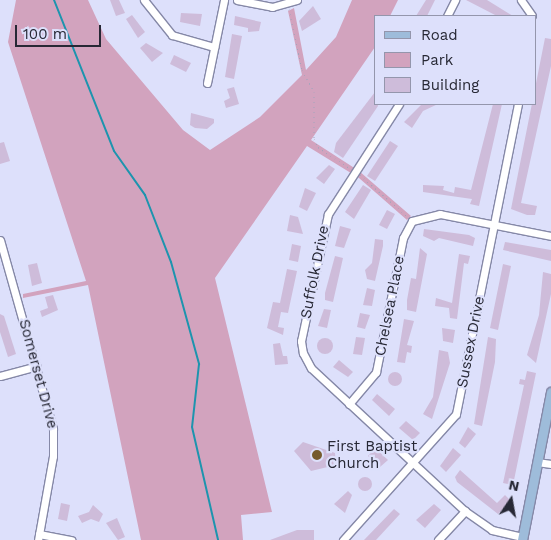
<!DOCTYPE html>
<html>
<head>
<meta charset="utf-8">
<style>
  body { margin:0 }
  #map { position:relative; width:551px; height:540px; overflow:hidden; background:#dde0fb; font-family:"Work Sans",sans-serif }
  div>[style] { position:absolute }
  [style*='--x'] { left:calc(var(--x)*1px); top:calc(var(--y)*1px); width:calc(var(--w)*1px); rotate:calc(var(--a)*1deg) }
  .green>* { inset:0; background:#d2a3be }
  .stream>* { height:2px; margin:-1px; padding:0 1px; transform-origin:1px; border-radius:1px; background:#1d94ae }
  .building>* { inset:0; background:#cebcda }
  .round { border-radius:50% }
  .path>* { height:1px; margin-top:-0.5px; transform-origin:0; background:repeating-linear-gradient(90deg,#a2a4bb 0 1px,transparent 0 5px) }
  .roads { filter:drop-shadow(1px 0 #8588a7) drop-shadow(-1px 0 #8588a7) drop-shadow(0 1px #8588a7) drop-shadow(0 -1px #8588a7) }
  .minor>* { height:7px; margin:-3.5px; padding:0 3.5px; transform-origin:3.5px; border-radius:3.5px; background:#fff }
  .major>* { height:9px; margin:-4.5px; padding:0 4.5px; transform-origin:4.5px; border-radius:4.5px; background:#9ebcda }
  .dots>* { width:14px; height:14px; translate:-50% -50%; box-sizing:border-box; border:2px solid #dde0fb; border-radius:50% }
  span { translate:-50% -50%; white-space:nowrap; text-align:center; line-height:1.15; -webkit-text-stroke:4.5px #dde0fb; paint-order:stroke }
  .street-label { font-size:15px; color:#272835 }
  .poi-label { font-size:15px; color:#272835 }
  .left { translate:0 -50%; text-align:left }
  .legend { position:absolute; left:374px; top:15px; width:162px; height:90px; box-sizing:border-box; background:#dde0fb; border:1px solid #9496ac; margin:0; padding:6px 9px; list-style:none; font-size:15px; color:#272835 }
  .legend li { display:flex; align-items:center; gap:10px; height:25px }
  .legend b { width:25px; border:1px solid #9496ac }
  .north { position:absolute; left:486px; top:475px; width:50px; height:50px; -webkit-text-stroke:4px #dde0fb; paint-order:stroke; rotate:12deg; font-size:14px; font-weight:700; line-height:20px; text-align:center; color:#272835 }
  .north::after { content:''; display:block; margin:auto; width:18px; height:22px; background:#272835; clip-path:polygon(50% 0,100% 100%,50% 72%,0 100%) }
  .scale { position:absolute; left:15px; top:25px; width:86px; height:22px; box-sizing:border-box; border:2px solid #272835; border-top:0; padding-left:6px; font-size:15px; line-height:18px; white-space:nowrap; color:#272835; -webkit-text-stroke:4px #dde0fb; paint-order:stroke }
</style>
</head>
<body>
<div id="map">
  <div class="green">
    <div style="clip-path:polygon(16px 0,88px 0,106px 39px,183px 130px,210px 150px,260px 117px,302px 75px,288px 11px,294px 8px,306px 70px,336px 37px,352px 0,398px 0,390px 16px,375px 16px,375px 47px,311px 140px,359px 171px,411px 216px,407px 220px,359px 178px,307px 146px,215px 278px,272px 512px,241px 515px,243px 540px,141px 540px,88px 285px,23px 298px,23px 294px,86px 281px,8px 42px)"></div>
  </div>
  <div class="stream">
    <div style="--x:54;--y:0;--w:162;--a:68.3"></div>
    <div style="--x:114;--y:151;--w:54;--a:54.8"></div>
    <div style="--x:145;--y:195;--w:72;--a:68.8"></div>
    <div style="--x:171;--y:262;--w:106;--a:74.6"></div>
    <div style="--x:199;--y:364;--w:63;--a:96.3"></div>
    <div style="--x:192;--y:427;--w:116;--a:77"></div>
  </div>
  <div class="building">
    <div style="clip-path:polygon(110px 0,119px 0,125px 13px,116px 16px)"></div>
    <div style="clip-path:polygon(426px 0,435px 0,427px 16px,416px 16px)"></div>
    <div style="clip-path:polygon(466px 0,487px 0,513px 16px,497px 16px)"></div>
    <div style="clip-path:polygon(313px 6px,321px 19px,302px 31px,299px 21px)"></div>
    <div style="clip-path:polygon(181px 13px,202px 14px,200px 26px,180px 22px)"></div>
    <div style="clip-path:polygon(132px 15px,145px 32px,138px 38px,126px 19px)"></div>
    <div style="clip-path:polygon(235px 16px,261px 22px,259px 31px,248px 32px,248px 28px,234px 25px)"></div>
    <div style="clip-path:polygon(232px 34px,242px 36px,234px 79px,225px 77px)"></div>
    <div style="clip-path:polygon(545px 38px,551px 39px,551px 66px,521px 203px,537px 206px,535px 215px,527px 215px,511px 209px)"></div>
    <div style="clip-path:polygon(146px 43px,163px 53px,152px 62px,140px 48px)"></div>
    <div style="clip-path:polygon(174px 55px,191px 63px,186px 72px,170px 64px)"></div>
    <div style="clip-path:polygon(234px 87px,239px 104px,226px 108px,224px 101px,230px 98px,227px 89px)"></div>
    <div style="clip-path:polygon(375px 92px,378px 106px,343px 158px,334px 152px,336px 143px)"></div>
    <div style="clip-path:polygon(422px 104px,438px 104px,423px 111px,412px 128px,404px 122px)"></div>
    <div style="clip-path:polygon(493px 104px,502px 104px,479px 206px,470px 204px,472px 199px,423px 192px,423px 185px,444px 186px,443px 190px,454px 193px,455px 187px,471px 190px)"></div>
    <div style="clip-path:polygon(191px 113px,214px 119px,214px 123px,207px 129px,195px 128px,190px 125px)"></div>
    <div style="clip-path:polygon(390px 141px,398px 146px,375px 181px,367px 176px)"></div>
    <div style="clip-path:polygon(4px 142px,10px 161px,0 164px,0 143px)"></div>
    <div style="clip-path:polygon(329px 165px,335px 169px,324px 184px,316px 178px)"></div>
    <div style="clip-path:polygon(363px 185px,371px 190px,354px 219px,345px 212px)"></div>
    <div style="clip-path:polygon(305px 188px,316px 193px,307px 211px,299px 207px)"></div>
    <div style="clip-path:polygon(387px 210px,395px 214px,387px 229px,379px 225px)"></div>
    <div style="clip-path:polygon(290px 215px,298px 217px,303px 234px,287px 231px)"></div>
    <div style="clip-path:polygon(340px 226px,351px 229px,344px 248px,335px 246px)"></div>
    <div style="clip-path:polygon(424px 229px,469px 235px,475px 238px,473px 246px,439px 238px,434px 241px,423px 236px)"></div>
    <div style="clip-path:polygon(375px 239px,383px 240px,383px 246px,375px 281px,367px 279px,365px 270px,372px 263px)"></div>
    <div style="clip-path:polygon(505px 242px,551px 250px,551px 261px,503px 250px)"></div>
    <div style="clip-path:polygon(292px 244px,301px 246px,298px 262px,289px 260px)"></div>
    <div style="clip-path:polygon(420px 248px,427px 254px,416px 312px,407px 310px,407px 300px,411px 278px,416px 279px)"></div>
    <div style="clip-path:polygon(459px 254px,470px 256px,468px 264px,464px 263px,457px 319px,450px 318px,449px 308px,435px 306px,436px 298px,452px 303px)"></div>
    <div style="clip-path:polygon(335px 256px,343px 258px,333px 302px,325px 300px,325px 293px)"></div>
    <div style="clip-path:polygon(37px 263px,42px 283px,32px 286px,28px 265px)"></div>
    <div style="clip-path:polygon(503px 264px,511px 266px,498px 330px,490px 328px)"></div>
    <div style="clip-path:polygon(287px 269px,297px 271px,288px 313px,281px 312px,278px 327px,284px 328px,283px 335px,267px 328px,273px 302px,280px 303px)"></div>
    <div style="clip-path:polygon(543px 272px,551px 274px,551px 294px,536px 363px,527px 355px,539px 315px)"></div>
    <div style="clip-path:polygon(367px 288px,375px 290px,372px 306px,363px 305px)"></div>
    <div style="clip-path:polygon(53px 295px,58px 310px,42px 317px,40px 311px,48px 308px,45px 297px)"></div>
    <div style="clip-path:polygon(324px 309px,331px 310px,327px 328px,318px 326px)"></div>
    <div style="clip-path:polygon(360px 313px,370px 315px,365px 329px,357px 327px)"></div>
    <div style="clip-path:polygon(0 314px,4px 316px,16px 354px,8px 357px,0 332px)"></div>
    <div style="clip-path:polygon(404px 319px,414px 321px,407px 345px,412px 346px,411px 353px,407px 352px,405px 363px,397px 362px)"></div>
    <div style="clip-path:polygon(442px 328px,455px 330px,453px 343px,443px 341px)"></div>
    <div style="clip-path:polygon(356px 337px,365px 338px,362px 355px,353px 354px)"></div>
    <div style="clip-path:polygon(488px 337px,496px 339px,495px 362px,482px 426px,474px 424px)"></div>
    <div class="round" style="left:317px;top:338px;width:16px;height:16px"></div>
    <div style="clip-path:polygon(280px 343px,283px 356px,287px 356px,288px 364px,275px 365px,273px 344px)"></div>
    <div style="clip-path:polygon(439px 350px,448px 352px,450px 363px,432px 419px,423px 414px,433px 397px)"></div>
    <div style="clip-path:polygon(339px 360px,353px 372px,348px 377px,333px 367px)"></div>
    <div style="clip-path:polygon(527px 371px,536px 373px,513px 485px,503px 483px,524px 385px,519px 384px,520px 379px,525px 380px)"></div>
    <div class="round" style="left:388px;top:372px;width:14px;height:14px"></div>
    <div style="clip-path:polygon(377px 394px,395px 409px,389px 416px,372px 400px)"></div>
    <div style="clip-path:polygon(406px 421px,420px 433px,413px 440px,399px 428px)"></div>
    <div style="clip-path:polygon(468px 427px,476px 434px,465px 448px,459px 443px)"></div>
    <div style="clip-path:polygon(303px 442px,335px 453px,336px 465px,311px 471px,294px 451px)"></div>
    <div style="clip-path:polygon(375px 448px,388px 460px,380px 467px,368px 456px)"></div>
    <div style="clip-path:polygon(453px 448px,461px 455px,446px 472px,440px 466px)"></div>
    <div style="clip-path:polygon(460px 470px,497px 503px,505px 495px,511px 501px,498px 514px,457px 482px,455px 477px)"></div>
    <div class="round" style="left:358px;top:477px;width:14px;height:14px"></div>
    <div style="clip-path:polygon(348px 491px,352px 495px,345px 513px,334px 504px)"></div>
    <div style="clip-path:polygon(61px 503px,70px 505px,67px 521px,58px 519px)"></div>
    <div style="clip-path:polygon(434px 504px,441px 510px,425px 528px,416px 520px)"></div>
    <div style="clip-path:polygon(93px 505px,103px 514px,99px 522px,91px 519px,82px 523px,78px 516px,89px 512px)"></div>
    <div style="clip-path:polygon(394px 509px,400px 514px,376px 540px,364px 540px)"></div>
    <div style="clip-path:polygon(117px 518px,125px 537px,118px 540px,106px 523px)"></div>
    <div style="clip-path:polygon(297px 530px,314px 530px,314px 540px,270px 540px)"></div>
  </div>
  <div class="path">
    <div style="--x:289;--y:9;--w:62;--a:78"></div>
    <div style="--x:302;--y:70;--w:25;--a:61"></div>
    <div style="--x:314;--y:92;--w:47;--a:90"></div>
    <div style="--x:314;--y:139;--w:9;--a:63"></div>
    <div style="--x:318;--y:147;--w:40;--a:34"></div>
    <div style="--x:360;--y:175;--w:64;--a:41.2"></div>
  </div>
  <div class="roads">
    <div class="minor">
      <div style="--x:144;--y:0;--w:45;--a:51.3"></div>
      <div style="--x:172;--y:35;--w:44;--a:15.9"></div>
      <div style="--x:237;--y:0;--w:36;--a:11"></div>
      <div style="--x:272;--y:7;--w:26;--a:-16"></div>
      <div style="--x:521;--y:0;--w:19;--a:55"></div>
      <div style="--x:447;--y:16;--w:18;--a:-63"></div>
      <div style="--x:207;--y:83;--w:85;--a:-78.4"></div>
      <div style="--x:399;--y:104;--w:131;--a:122.8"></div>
      <div style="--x:328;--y:214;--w:130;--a:102"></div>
      <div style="--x:301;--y:341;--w:12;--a:81"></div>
      <div style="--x:303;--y:353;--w:17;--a:62"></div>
      <div style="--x:311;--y:368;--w:210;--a:42.9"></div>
      <div style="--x:465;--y:511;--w:33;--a:35"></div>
      <div style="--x:492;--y:530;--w:31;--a:13"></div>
      <div style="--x:0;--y:240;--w:196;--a:74.3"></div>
      <div style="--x:53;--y:429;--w:27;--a:90"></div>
      <div style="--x:53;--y:456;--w:85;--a:100.1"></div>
      <div style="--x:0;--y:376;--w:38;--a:-15"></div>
      <div style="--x:349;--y:404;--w:42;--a:-49.8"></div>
      <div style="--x:376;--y:372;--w:137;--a:-78.6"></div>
      <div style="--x:403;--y:238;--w:19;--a:-62"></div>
      <div style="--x:412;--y:221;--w:29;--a:-14"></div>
      <div style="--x:440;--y:214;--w:113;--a:11.2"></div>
      <div style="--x:537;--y:462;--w:14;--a:8"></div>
      <div style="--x:39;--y:534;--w:33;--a:11"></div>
      <div style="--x:343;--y:540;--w:169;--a:-48.1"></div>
      <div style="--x:456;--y:414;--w:316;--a:-78.7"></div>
      <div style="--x:438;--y:540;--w:40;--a:-47"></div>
    </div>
    <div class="major">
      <div style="--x:522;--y:540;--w:151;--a:-78.9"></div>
    </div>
  </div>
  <div class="dots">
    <div style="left:317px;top:455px;background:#765b2d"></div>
  </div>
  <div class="street-label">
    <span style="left:315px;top:272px;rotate:-79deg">Suffolk Drive</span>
    <span style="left:390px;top:306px;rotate:-79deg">Chelsea Place</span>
    <span style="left:471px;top:342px;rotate:-79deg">Sussex Drive</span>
    <span style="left:38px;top:374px;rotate:75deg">Somerset Drive</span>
  </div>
  <div class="poi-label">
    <span class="left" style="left:327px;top:455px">First Baptist<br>Church</span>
  </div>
  <ul class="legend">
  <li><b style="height:6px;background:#9ebcda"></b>Road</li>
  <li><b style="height:14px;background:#d2a3be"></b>Park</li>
  <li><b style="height:14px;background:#cebcda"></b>Building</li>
  </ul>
  <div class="north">N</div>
  <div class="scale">100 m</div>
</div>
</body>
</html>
